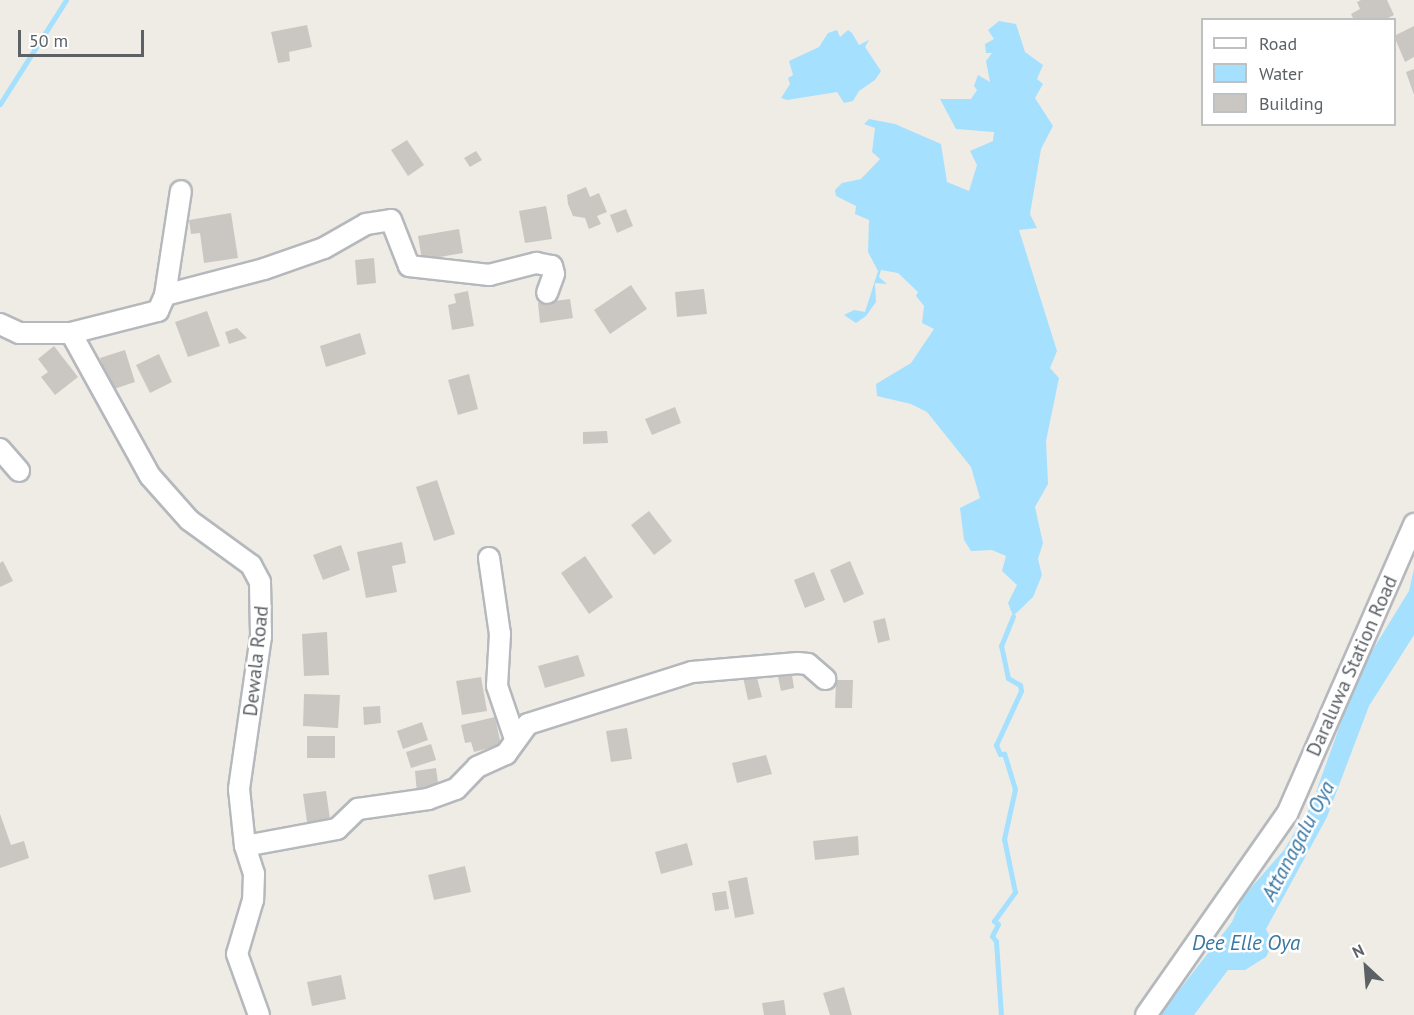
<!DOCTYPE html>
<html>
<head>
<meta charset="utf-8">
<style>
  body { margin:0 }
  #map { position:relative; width:1414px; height:1015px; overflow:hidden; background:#efece5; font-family:"PT Sans",sans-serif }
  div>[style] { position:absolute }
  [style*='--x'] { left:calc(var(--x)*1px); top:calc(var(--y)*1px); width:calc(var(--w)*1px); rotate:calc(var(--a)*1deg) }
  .water>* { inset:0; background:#a5e0ff }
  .stream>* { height:5px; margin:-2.5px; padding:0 2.5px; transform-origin:2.5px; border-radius:2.5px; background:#a5e0ff }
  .building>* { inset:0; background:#cac7c2 }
  .roads { filter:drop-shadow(2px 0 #b5b8bc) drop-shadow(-2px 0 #b5b8bc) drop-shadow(0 2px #b5b8bc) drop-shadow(0 -2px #b5b8bc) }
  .minor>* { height:20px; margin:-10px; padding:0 10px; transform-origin:10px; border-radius:10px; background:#fff }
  span { translate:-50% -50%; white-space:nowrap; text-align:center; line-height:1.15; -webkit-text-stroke:5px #fff; paint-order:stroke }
  .street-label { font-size:20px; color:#5c6166 }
  .water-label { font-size:21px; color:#3977a3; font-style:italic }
  .legend { position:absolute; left:1201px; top:18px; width:195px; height:108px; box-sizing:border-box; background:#fff; border:2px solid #bec0c2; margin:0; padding:8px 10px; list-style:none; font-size:18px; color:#5c6166 }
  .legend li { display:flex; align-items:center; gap:12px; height:30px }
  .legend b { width:30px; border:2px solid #bec0c2 }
  .north { position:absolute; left:1336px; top:937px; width:60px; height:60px; -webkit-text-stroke:4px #fff; paint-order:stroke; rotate:334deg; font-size:16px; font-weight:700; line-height:24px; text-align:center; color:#5c6166 }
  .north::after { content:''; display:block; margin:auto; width:21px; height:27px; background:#5c6166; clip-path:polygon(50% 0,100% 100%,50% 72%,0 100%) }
  .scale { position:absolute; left:18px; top:30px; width:126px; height:27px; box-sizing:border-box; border:3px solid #5c6166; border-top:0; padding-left:8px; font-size:18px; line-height:21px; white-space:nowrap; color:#5c6166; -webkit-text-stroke:4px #fff; paint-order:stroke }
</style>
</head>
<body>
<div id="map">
  <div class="water">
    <div style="clip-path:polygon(999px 21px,1016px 24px,1025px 52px,1043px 65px,1037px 79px,1043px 84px,1035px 98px,1053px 126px,1041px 149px,1030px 214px,1037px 228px,1019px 230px,1057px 351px,1050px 368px,1059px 378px,1046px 441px,1048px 484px,1035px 507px,1043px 543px,1038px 559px,1042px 575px,1033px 597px,1013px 616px,1008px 603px,1017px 585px,1002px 571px,1006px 556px,992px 550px,971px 551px,964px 540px,960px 508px,980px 498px,971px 467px,927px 412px,911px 404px,877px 396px,876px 384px,911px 363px,934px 329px,922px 323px,924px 306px,916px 296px,918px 292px,898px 273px,881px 270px,879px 277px,887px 284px,875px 283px,876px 302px,866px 316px,856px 323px,844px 315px,854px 310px,865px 312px,878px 271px,868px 252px,869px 220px,855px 214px,856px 206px,836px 196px,835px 190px,842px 183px,861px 179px,880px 159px,872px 152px,875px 128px,864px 124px,869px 119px,895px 124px,941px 144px,947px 182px,969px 191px,977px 165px,970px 151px,993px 141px,994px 132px,956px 129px,940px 99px,971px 99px,977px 90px,974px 86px,978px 75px,990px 82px,986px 61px,992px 53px,986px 53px,985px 44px,994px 39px,988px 30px)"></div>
    <div style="clip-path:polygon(837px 30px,840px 37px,848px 30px,852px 33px,859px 45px,869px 40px,865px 47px,881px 71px,875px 80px,859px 91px,853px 101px,844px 103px,837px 92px,787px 100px,781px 98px,790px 84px,788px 78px,793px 75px,789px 61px,819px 47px,828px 33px)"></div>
    <div style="clip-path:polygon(1414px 569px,1414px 635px,1369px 706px,1327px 817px,1266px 929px,1273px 943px,1266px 957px,1245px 970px,1228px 970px,1194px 1015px,1160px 1015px,1232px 922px,1242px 898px,1284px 850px,1311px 806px,1359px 672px,1409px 591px)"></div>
  </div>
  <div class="stream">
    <div style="--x:0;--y:104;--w:123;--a:-57.6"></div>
    <div style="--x:1001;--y:1015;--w:74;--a:-93.9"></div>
    <div style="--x:996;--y:941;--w:6;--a:-129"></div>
    <div style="--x:992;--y:936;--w:13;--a:-63"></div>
    <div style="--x:998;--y:924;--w:5;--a:-143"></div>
    <div style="--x:994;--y:921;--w:36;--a:-54"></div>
    <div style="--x:1015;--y:892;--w:54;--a:-101.7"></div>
    <div style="--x:1004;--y:839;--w:51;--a:-77.6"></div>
    <div style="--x:1015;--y:789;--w:37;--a:-107"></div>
    <div style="--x:1004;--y:754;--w:4;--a:180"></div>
    <div style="--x:1000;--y:754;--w:10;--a:-114"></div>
    <div style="--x:996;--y:745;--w:60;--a:-65.2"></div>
    <div style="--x:1021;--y:691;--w:6;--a:-99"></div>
    <div style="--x:1020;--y:685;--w:14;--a:-150"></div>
    <div style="--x:1008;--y:678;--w:33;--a:-102"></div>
    <div style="--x:1001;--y:646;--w:32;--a:-68"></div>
  </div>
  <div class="building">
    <div style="clip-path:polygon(1361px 0,1387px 0,1394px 15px,1384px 20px,1354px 20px,1351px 14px,1360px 9px,1357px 2px)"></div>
    <div style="clip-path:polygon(307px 25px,312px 47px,289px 52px,290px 61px,278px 63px,271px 32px)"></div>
    <div style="clip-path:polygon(1414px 26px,1414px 57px,1405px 62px,1394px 36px)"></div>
    <div style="clip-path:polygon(1414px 69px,1414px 95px,1406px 72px)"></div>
    <div style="clip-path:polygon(407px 140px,424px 165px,408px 176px,391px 150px)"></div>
    <div style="clip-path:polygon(476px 151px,482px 160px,470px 167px,464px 158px)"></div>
    <div style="clip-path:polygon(586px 187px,590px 197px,599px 193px,607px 212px,597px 216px,601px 224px,589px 229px,585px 218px,573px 216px,568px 204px,567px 195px)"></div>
    <div style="clip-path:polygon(546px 206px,552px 239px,525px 243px,519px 211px)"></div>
    <div style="clip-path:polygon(626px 209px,633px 226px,617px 233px,610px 215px)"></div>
    <div style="clip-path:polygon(231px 213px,238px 258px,204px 263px,200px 233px,191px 234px,189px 220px)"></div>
    <div style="clip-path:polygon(459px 229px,463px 253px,422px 260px,418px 236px)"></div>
    <div style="clip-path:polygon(374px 258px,376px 283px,357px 285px,355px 260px)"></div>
    <div style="clip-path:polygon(631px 285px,647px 309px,610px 334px,594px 310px)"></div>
    <div style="clip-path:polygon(704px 289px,707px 314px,677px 317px,675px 292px)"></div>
    <div style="clip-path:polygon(468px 291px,474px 326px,452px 330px,448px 305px,456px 303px,454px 294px)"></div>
    <div style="clip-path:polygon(570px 299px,573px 318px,540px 323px,538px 303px)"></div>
    <div style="clip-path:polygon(207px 311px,220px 346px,188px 357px,175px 322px)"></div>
    <div style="clip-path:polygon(237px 328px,247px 338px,229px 344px,225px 332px)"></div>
    <div style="clip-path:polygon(360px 333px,366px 354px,326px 367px,320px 346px)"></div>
    <div style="clip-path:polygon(54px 346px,78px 377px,55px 395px,41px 377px,48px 372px,38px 359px)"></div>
    <div style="clip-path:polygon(125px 350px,135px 382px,111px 390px,100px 358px)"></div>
    <div style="clip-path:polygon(159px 354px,172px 382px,150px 393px,136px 365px)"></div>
    <div style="clip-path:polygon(469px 374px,478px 409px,458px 415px,448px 380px)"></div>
    <div style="clip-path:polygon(675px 407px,681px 423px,652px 435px,645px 419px)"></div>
    <div style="clip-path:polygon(607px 431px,608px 443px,583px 444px,583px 432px)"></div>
    <div style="clip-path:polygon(437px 480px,455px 534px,434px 541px,416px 487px)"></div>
    <div style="clip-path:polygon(649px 511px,672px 541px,654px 555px,631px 525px)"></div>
    <div style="clip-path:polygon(402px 542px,406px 563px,392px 566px,397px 592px,366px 598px,357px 552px)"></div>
    <div style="clip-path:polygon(341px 545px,350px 570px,323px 580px,313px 555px)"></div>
    <div style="clip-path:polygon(585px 556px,613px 597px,589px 614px,561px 573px)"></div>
    <div style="clip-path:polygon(3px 561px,13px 581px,0 587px,0 563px)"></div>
    <div style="clip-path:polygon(850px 561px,864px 594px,844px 603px,830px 570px)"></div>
    <div style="clip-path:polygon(814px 572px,825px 600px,805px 608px,794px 580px)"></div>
    <div style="clip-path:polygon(885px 618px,890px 640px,878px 643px,873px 621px)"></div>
    <div style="clip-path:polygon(327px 632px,329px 675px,304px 676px,302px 634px)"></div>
    <div style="clip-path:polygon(578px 655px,585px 676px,545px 688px,538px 666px)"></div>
    <div style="clip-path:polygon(756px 674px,762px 697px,748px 700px,743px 677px)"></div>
    <div style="clip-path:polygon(792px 675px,794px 688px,781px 691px,778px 677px)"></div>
    <div style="clip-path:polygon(481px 677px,487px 711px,462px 715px,456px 681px)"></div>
    <div style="clip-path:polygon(836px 680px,853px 680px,852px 708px,835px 708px)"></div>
    <div style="clip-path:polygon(304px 694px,340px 695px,338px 728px,303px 726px)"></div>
    <div style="clip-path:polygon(380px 706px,381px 723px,364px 725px,363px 707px)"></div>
    <div style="clip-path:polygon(495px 717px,501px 745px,474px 752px,471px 742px,465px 743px,461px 725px)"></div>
    <div style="clip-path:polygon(422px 722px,428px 740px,403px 749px,397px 731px)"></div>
    <div style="clip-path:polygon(627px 728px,632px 759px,611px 762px,606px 731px)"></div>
    <div style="clip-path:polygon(307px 736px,335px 736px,335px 758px,307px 758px)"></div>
    <div style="clip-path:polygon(431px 744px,436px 760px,411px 768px,406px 752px)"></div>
    <div style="clip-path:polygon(766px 755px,772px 774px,737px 783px,732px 763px)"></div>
    <div style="clip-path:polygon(436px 768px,439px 790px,417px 793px,415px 771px)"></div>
    <div style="clip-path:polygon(326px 791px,331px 826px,308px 829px,303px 794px)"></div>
    <div style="clip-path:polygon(0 814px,11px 845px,24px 841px,29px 858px,0 868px)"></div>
    <div style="clip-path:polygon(858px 836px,859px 855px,815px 860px,813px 841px)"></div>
    <div style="clip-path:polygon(687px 843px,693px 865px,661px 874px,655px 852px)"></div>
    <div style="clip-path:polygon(465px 866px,471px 892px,434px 900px,428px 875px)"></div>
    <div style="clip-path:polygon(747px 877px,754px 914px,735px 918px,728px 881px)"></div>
    <div style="clip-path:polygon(726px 891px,729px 909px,715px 911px,712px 893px)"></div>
    <div style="clip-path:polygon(341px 975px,346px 999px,312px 1006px,307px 982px)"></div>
    <div style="clip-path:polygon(844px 987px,852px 1015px,830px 1015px,823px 993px)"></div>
    <div style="clip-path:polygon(784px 1000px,786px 1015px,764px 1015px,762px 1003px)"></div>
  </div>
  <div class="roads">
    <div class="minor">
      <div style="--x:165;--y:295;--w:102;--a:-14.7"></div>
      <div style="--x:264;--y:269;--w:64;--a:-19.3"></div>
      <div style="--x:324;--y:248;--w:48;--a:-29.7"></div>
      <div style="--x:366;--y:224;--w:25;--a:-9"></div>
      <div style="--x:391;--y:220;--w:49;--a:68.6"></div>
      <div style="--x:409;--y:266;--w:81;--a:6.4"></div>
      <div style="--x:489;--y:275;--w:49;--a:-14.3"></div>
      <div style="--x:536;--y:263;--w:16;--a:11"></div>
      <div style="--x:552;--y:266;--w:8;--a:76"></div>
      <div style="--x:554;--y:274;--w:20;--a:110"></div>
      <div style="--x:0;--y:324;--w:21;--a:25"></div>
      <div style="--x:19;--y:333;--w:52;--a:0"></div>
      <div style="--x:71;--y:333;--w:90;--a:-14.2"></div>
      <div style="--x:158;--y:311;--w:17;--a:-66"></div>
      <div style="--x:165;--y:295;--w:105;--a:-81.3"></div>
      <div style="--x:71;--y:333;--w:163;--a:61.1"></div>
      <div style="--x:150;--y:476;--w:59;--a:48.4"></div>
      <div style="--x:189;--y:520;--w:77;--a:36"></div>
      <div style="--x:251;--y:565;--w:19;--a:62"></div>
      <div style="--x:260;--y:582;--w:54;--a:88.9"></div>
      <div style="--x:261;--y:636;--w:155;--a:98.2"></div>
      <div style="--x:239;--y:789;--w:57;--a:84"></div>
      <div style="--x:245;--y:846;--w:29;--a:72"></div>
      <div style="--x:254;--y:874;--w:26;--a:92"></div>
      <div style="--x:253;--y:900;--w:56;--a:106.5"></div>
      <div style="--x:237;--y:954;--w:65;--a:70.2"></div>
      <div style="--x:0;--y:449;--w:29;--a:49"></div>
      <div style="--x:489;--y:558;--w:77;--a:81.8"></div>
      <div style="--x:500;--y:634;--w:52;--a:93.3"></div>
      <div style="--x:497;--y:686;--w:56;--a:71.2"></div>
      <div style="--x:245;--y:846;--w:94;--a:-10.5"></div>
      <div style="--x:337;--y:829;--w:29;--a:-44"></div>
      <div style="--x:358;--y:809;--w:71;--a:-8.1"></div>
      <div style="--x:428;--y:799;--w:30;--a:-20"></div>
      <div style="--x:456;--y:789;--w:30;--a:-46"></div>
      <div style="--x:477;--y:767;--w:32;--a:-24"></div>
      <div style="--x:506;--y:754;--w:37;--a:-54"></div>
      <div style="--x:528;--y:724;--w:172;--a:-17.6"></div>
      <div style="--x:692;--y:672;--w:106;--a:-4.9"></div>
      <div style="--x:798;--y:663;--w:10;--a:6"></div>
      <div style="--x:808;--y:664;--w:23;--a:41"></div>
      <div style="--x:1146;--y:1015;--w:246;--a:-55"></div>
      <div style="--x:1287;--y:814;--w:317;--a:-66.3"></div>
    </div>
  </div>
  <div class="street-label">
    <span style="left:256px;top:661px;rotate:-84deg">Dewala Road</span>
    <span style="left:1352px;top:666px;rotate:-66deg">Daraluwa Station Road</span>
  </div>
  <div class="water-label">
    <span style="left:1298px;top:841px;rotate:-62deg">Attanagalu Oya</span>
    <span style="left:1246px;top:943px">Dee Elle Oya</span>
  </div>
  <ul class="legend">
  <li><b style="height:8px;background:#fff"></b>Road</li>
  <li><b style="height:16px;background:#a5e0ff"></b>Water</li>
  <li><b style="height:16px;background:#cac7c2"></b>Building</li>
  </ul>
  <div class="north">N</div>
  <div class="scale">50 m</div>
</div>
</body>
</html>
